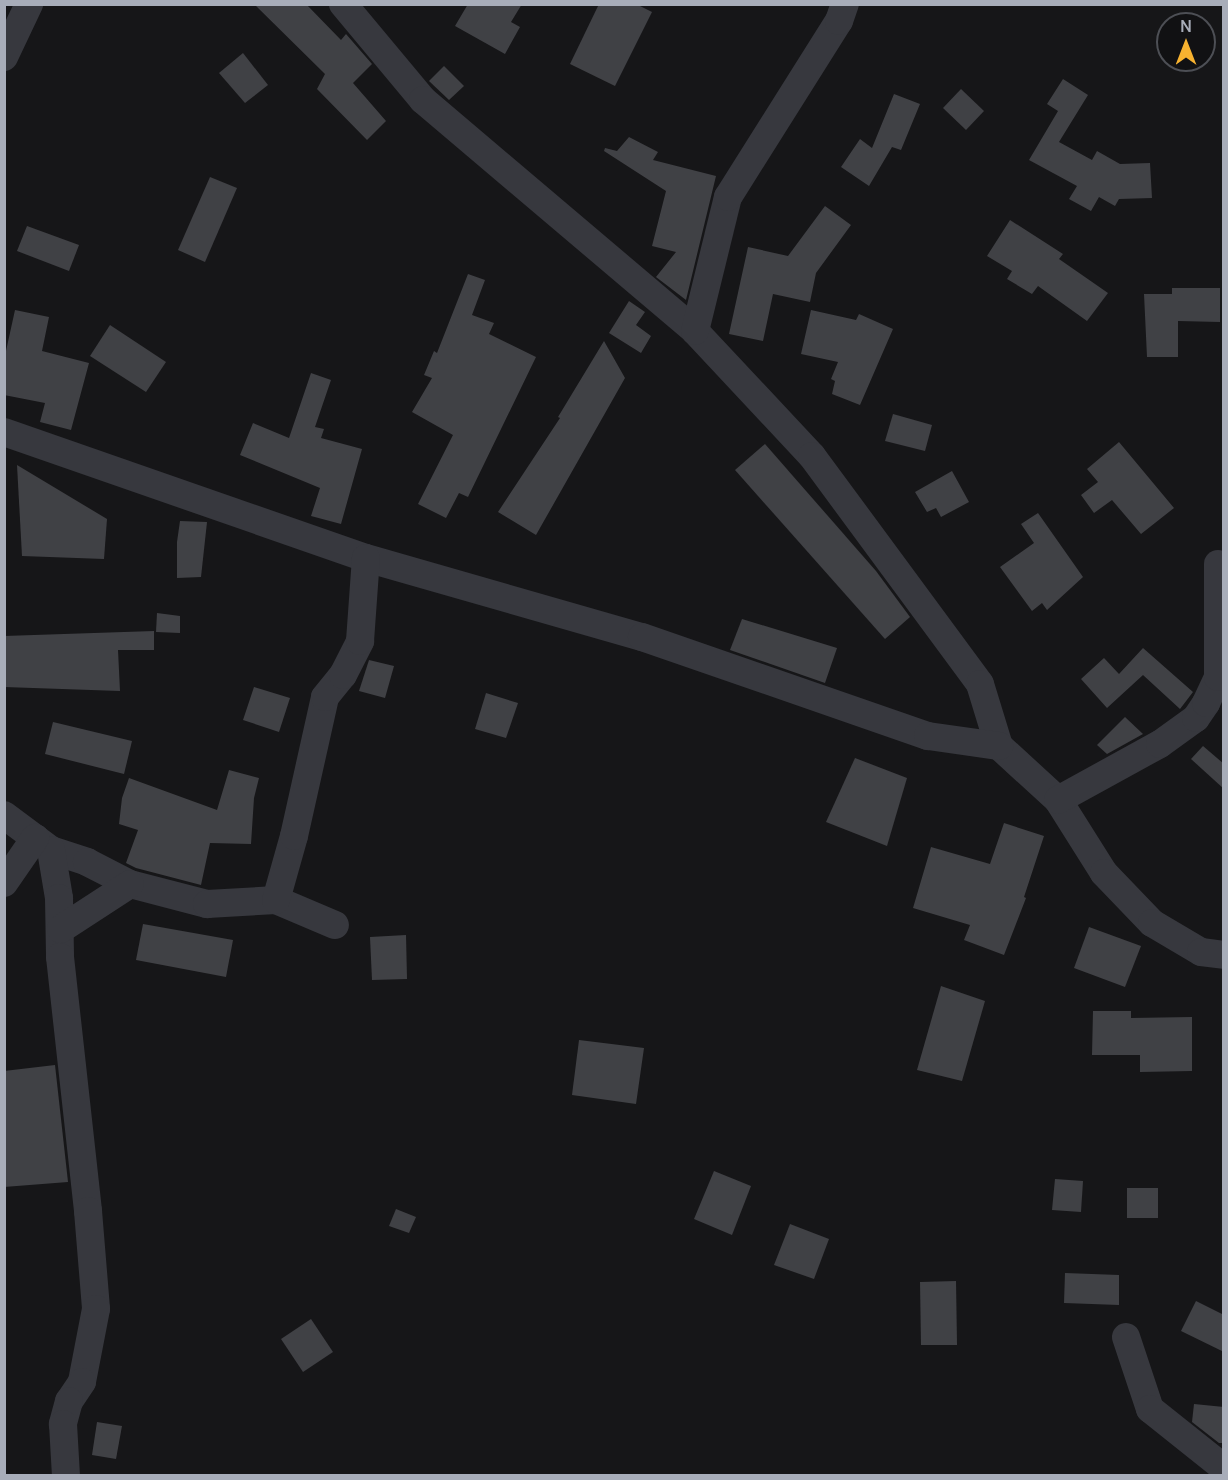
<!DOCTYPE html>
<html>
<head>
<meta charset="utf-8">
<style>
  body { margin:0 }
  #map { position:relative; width:1228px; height:1480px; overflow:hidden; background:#161618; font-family:Manrope,sans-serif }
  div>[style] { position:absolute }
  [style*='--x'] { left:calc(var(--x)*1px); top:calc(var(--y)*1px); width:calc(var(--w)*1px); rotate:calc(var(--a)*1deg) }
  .building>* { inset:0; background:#404145 }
  .street>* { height:28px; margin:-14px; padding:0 14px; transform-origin:14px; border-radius:14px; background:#37383e }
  span { translate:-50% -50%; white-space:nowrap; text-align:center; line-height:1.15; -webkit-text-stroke:4.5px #111113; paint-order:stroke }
  .frame { position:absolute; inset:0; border:6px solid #a8adb9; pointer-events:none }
  .north { position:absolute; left:1156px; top:12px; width:60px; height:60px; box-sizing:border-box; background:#111113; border:2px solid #4d4f55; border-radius:50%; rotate:0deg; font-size:16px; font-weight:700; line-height:24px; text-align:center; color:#a8adb9 }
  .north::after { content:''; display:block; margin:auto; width:21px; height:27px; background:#f7b230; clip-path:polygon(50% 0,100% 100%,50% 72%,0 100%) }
</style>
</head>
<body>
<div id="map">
  <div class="building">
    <div style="clip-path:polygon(254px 4px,306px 4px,341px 40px,346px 34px,372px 64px,353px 83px,386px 121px,367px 140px,317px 89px,325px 74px)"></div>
    <div style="clip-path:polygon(468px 4px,522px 4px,511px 22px,520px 27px,505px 54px,455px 26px)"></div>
    <div style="clip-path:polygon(599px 4px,636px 4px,652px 12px,615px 86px,570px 64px)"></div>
    <div style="clip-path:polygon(243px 53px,268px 85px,245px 103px,219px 73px)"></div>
    <div style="clip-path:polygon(444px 66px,464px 86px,449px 100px,429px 81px)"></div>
    <div style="clip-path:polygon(1063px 79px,1088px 95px,1059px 142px,1092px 160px,1097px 151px,1120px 164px,1150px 163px,1152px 198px,1119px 199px,1115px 206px,1099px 197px,1091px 211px,1069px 199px,1077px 186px,1029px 160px,1058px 111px,1047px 104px)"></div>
    <div style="clip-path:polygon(961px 89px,984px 111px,966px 130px,943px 108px)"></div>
    <div style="clip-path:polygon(894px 94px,920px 104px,901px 150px,892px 147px,869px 186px,841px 167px,860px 139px,872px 148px)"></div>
    <div style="clip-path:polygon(629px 137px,658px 152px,653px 160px,716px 176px,686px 300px,656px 277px,676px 252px,652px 246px,666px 191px,604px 151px,605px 148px,617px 151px)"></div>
    <div style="clip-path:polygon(210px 177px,237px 188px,205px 262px,178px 250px)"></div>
    <div style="clip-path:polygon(825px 206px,851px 225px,816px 273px,810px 302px,773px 294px,763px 341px,729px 334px,748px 247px,788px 256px)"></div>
    <div style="clip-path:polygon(1010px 220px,1063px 254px,1059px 259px,1108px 293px,1087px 321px,1038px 286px,1032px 294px,1007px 279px,1012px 271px,987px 256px)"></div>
    <div style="clip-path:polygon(27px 226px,79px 245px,69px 271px,17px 251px)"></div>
    <div style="clip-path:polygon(468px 274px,485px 280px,472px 315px,494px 323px,489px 334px,536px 357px,468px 497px,459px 493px,446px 518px,418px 504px,453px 435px,412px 412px,432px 378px,424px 375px,434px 351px,437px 353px)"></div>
    <div style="clip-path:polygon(1172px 288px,1220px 288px,1220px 322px,1178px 321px,1178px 357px,1147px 357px,1144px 294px,1172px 294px)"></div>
    <div style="clip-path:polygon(629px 301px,645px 312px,636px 325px,651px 336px,641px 353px,609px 333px)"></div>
    <div style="clip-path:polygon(15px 310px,49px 317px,42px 351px,89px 363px,71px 430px,40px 422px,45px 403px,4px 395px,4px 360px)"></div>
    <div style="clip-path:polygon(811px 310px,856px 320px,859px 314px,893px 329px,860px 405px,832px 394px,835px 381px,831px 379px,838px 362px,801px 354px)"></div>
    <div style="clip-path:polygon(110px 325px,166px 362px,146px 392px,90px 356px)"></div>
    <div style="clip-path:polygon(604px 341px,625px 378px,536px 535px,498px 512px,560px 418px,558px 417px)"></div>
    <div style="clip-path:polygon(311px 373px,331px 380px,315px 427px,324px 429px,321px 438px,362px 449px,341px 524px,311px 516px,320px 488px,240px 455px,253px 423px,289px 438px)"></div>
    <div style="clip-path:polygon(893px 414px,932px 425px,925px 451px,885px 441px)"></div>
    <div style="clip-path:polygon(1119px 442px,1174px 508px,1141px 534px,1112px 500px,1094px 513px,1081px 495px,1098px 482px,1087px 469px)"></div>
    <div style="clip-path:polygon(765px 444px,876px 571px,910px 617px,885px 639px,735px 470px)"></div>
    <div style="clip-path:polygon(17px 465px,107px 519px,104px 559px,22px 556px)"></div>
    <div style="clip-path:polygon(952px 471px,969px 502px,941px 517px,936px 508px,927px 512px,915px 492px)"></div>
    <div style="clip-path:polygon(1038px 513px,1083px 577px,1047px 610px,1042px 603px,1032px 611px,1000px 567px,1034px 543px,1021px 524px)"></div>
    <div style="clip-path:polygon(180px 521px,207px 522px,201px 577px,177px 578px,177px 542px)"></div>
    <div style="clip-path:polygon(157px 613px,180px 616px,180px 633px,156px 632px)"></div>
    <div style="clip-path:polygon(742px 619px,837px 648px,825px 683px,730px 650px)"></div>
    <div style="clip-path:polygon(154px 631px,154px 650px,118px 650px,120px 691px,4px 687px,4px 636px)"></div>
    <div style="clip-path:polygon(1143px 648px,1193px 692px,1180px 709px,1143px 675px,1107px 708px,1081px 679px,1104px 658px,1119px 674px)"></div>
    <div style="clip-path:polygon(369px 660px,394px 666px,385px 698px,359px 691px)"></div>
    <div style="clip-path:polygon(254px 687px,290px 698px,279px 732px,243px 720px)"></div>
    <div style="clip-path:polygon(486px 693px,518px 703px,506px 738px,475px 729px)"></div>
    <div style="clip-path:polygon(1125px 717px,1143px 734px,1107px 754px,1097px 745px)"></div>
    <div style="clip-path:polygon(53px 722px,132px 741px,124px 774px,45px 754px)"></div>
    <div style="clip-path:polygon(1203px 746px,1224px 764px,1224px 789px,1191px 759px)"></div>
    <div style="clip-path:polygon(855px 758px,907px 778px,887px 846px,826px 822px)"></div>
    <div style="clip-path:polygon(229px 770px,259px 778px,254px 798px,251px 844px,210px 843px,201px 885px,136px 868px,126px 863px,138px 830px,119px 824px,122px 798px,129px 778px,217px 810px)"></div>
    <div style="clip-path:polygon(1004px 823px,1044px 836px,1024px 897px,1026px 898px,1004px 955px,964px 940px,970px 925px,913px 908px,931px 847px,990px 864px)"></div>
    <div style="clip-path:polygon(143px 924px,233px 940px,226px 977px,136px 960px)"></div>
    <div style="clip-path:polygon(1089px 927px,1141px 946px,1125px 987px,1074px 968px)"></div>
    <div style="clip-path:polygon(406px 935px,407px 979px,372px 980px,370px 937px)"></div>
    <div style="clip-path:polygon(941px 986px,985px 1001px,962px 1081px,917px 1070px)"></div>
    <div style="clip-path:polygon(1093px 1011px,1131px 1011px,1131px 1018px,1192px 1017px,1192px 1071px,1140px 1072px,1140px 1055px,1092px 1055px)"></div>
    <div style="clip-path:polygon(579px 1040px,644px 1048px,636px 1104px,572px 1095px)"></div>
    <div style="clip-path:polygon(55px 1065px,68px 1182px,4px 1187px,4px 1071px)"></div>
    <div style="clip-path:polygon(714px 1171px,751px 1186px,732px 1235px,694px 1219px)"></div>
    <div style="clip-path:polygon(1055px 1179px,1083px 1181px,1081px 1212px,1052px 1210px)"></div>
    <div style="clip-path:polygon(1127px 1188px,1158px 1188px,1158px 1218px,1127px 1218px)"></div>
    <div style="clip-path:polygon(396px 1209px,416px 1217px,409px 1233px,389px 1226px)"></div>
    <div style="clip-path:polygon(790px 1224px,829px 1239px,814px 1279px,774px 1265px)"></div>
    <div style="clip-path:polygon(1065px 1273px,1119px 1275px,1119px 1305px,1064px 1303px)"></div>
    <div style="clip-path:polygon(956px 1281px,957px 1345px,921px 1345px,920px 1282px)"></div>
    <div style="clip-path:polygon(1196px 1301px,1224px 1315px,1224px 1352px,1181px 1331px)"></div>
    <div style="clip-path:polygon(311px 1319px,333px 1352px,303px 1372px,281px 1339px)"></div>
    <div style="clip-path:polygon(1194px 1404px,1224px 1407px,1224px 1443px,1219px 1443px,1192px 1422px)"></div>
    <div style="clip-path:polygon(97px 1422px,122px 1426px,116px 1459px,92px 1455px)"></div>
  </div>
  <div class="street">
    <div style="--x:343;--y:4;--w:125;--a:50.2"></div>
    <div style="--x:423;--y:100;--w:357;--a:40.3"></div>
    <div style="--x:695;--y:331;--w:171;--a:46.9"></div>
    <div style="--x:812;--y:456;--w:283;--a:53.6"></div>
    <div style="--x:980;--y:684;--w:65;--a:73"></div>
    <div style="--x:999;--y:746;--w:80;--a:42.5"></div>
    <div style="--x:1058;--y:800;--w:86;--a:57.8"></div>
    <div style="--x:1104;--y:873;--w:69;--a:46.2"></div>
    <div style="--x:1152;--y:923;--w:57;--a:30.6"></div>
    <div style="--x:1201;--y:952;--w:23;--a:7"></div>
    <div style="--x:4;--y:57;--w:59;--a:-64.7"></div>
    <div style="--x:695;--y:331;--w:138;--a:-76.2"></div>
    <div style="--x:728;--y:197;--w:208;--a:-57.8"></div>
    <div style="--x:839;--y:21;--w:18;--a:-71"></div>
    <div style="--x:4;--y:432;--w:383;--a:19.2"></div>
    <div style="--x:366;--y:558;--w:287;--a:16"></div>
    <div style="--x:642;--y:637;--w:303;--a:19.1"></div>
    <div style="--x:928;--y:736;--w:72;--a:8"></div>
    <div style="--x:1058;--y:800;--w:116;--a:-28.8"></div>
    <div style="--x:1160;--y:744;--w:44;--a:-35.8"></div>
    <div style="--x:1196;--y:718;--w:18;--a:-56"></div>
    <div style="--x:1206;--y:703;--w:29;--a:-65"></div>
    <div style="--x:1218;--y:677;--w:113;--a:-90"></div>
    <div style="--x:4;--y:815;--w:59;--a:36.7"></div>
    <div style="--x:51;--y:850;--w:38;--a:18"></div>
    <div style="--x:87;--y:862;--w:48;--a:27.1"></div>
    <div style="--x:130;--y:884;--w:80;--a:14.6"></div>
    <div style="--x:207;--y:904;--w:69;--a:-3.3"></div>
    <div style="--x:276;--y:900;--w:64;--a:23"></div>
    <div style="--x:51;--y:850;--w:49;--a:80.5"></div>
    <div style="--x:59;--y:898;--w:59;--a:89"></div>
    <div style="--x:60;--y:957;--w:256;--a:83.7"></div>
    <div style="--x:88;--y:1211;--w:98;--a:85.3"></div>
    <div style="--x:96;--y:1309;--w:74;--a:100.9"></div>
    <div style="--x:82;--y:1382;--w:23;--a:124"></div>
    <div style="--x:69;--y:1401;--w:24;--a:105"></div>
    <div style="--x:63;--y:1424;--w:52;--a:86.7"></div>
    <div style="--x:4;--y:883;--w:55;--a:-55.4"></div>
    <div style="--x:276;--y:900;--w:66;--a:-74.3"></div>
    <div style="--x:294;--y:836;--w:142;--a:-77.4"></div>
    <div style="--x:325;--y:697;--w:28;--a:-51"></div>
    <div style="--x:343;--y:675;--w:38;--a:-63"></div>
    <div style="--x:360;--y:641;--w:83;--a:-85.9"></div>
    <div style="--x:61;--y:929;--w:82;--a:-33.1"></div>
    <div style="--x:1126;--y:1337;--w:76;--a:71.6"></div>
    <div style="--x:1150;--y:1409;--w:95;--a:38.6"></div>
  </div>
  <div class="frame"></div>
  <div class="north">N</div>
</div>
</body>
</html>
